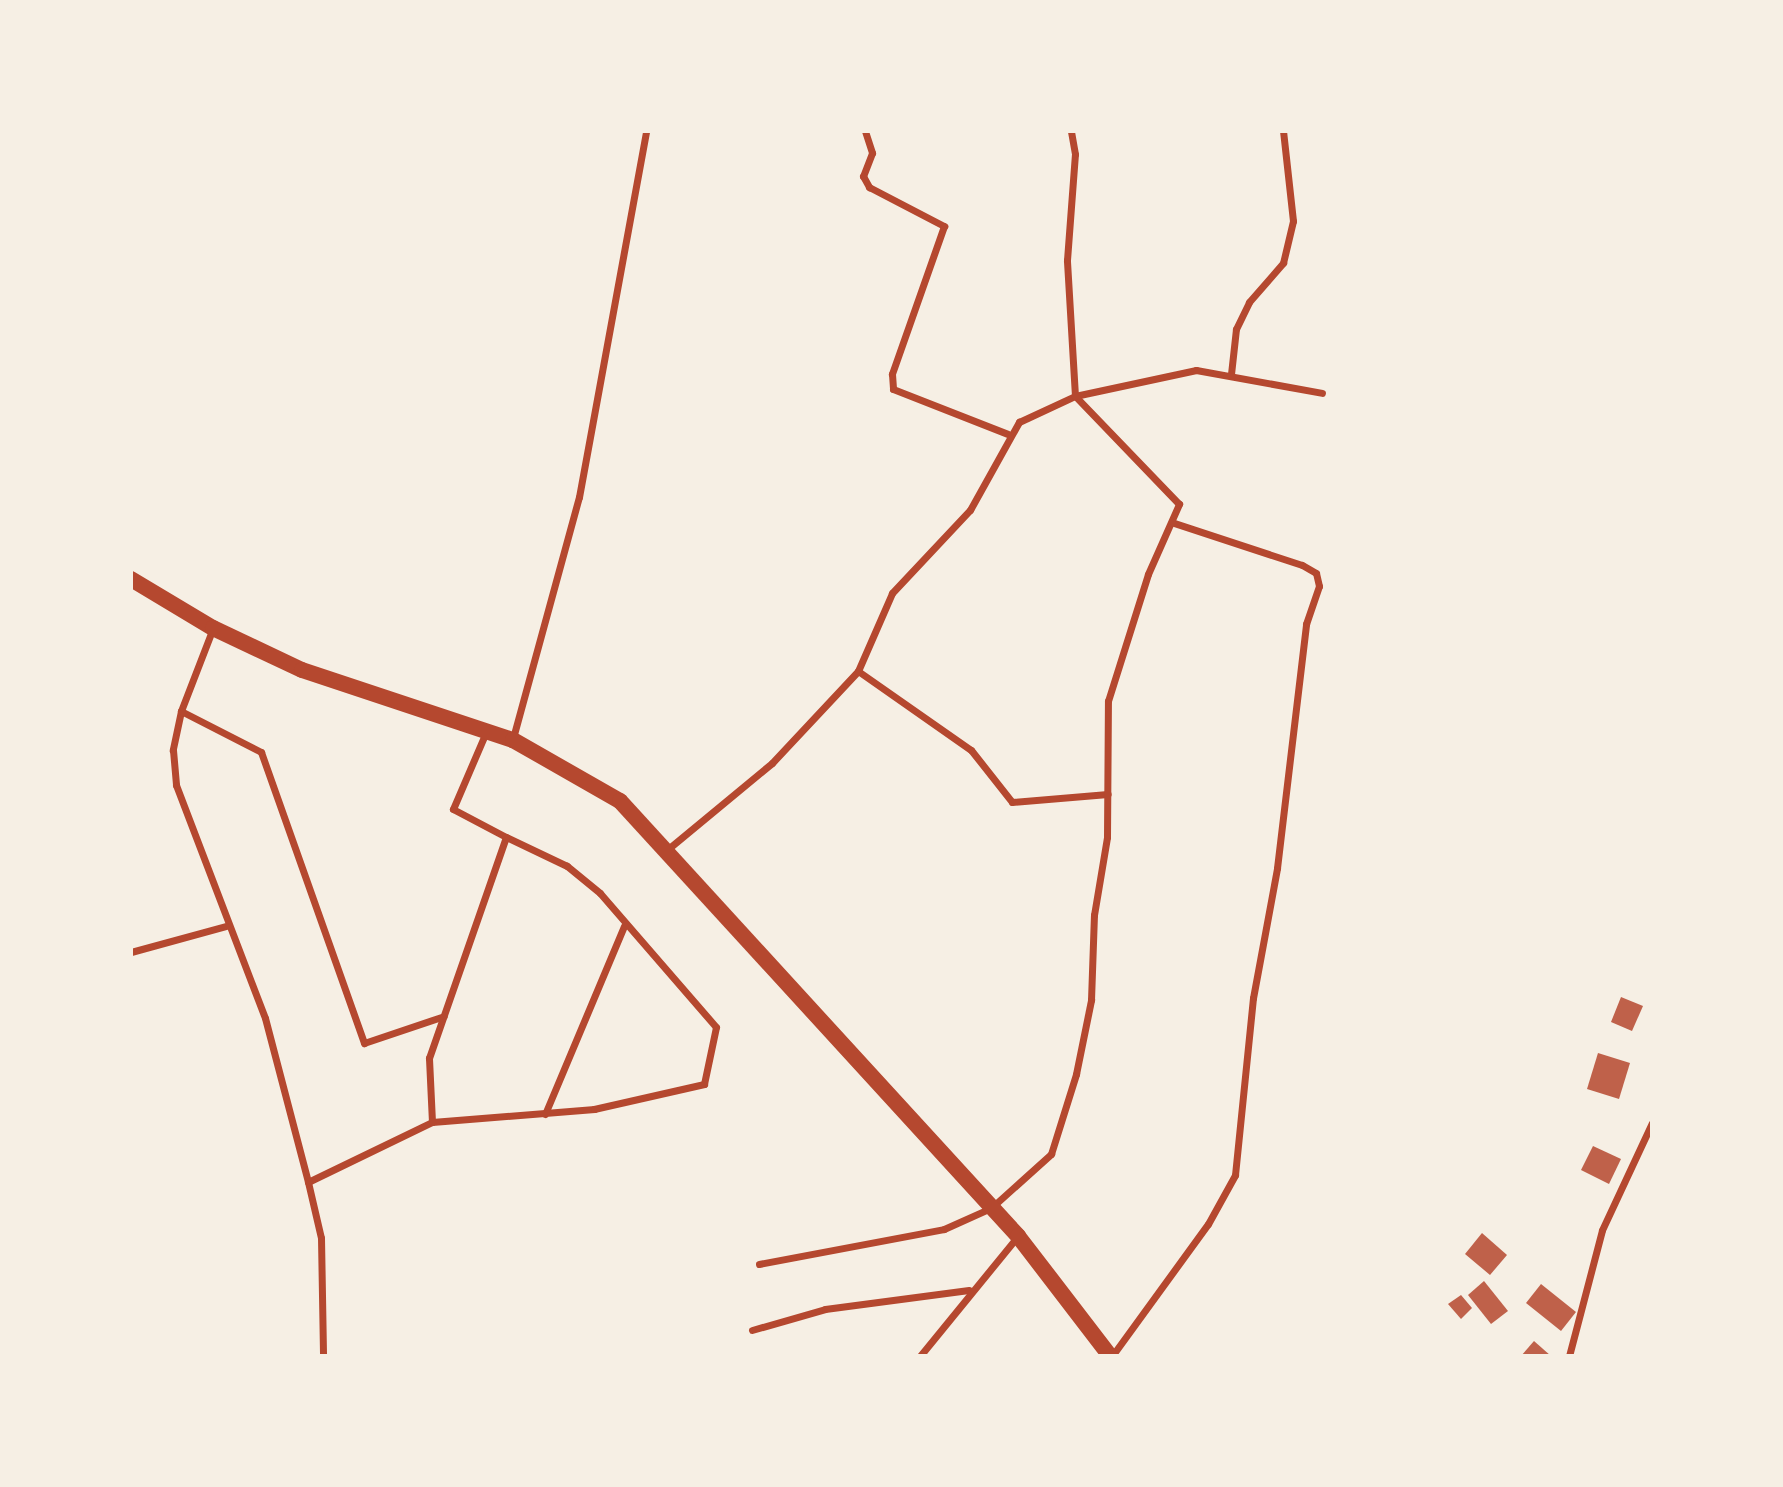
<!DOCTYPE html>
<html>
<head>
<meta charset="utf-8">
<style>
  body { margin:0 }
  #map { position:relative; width:1783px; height:1487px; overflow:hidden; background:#f6efe4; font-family:"IBM Plex Sans",sans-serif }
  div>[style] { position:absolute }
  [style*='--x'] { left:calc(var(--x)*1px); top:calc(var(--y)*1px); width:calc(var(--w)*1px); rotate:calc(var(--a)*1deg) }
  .building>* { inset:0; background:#bf614a }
  .minor>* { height:7px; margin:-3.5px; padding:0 3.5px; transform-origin:3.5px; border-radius:3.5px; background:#b5482f }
  .primary>* { height:16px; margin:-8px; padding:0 8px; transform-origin:8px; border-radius:8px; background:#b5482f }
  span { translate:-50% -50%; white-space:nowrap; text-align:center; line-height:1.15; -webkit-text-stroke:6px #f6efe4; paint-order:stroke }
  .frame { position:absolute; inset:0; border:133px solid #f6efe4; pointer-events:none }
</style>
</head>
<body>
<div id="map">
  <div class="building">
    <div style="clip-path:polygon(1621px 997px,1643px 1006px,1632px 1031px,1611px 1022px)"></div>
    <div style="clip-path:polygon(1598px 1053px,1630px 1063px,1619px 1099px,1587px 1089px)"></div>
    <div style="clip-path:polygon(1593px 1146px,1621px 1159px,1609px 1184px,1581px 1170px)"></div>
    <div style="clip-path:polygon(1482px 1233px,1507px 1255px,1490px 1275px,1465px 1254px)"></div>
    <div style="clip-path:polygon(1484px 1281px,1508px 1311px,1491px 1324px,1468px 1295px)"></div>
    <div style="clip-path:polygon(1541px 1284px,1576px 1312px,1561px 1331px,1526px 1303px)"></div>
    <div style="clip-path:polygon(1461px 1295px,1472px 1308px,1461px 1319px,1448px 1304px)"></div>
    <div style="clip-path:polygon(1534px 1341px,1551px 1356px,1521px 1356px)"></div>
  </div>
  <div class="minor">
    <div style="--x:865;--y:131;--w:23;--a:72"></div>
    <div style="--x:872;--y:153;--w:25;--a:111"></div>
    <div style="--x:863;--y:176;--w:13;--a:61"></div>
    <div style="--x:869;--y:187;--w:85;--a:27.5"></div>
    <div style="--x:944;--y:226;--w:157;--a:109.4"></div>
    <div style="--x:892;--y:374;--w:15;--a:86"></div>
    <div style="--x:893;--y:389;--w:123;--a:21.4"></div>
    <div style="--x:1231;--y:374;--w:45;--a:-83.7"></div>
    <div style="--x:1236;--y:329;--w:30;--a:-64"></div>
    <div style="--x:1249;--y:302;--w:52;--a:-48.9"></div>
    <div style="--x:1283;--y:263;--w:43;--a:-76.6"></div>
    <div style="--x:1293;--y:221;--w:91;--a:-96.3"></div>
    <div style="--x:213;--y:628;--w:89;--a:111.1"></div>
    <div style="--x:181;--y:711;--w:40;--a:102"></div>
    <div style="--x:173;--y:750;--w:35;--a:85"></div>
    <div style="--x:176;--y:785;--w:249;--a:69.1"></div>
    <div style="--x:265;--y:1018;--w:170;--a:75.3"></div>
    <div style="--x:308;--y:1182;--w:57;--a:76.9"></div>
    <div style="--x:321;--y:1238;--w:118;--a:89"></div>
    <div style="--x:858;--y:671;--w:138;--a:35"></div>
    <div style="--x:971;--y:750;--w:66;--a:51.7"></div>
    <div style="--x:1012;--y:802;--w:96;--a:-4.8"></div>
    <div style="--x:181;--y:711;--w:90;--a:27.1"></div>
    <div style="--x:261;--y:752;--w:309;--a:70.5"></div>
    <div style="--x:364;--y:1043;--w:84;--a:-18.6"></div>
    <div style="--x:513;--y:738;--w:250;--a:-74.7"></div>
    <div style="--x:579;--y:497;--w:372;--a:-79.6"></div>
    <div style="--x:668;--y:849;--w:135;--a:-39.6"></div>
    <div style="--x:772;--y:763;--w:126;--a:-46.9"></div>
    <div style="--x:858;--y:671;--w:85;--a:-66.4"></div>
    <div style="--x:892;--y:593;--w:114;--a:-46.8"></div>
    <div style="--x:970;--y:510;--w:101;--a:-60.9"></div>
    <div style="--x:1019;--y:422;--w:62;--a:-24.9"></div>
    <div style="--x:1075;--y:396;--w:124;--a:-12.1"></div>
    <div style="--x:1196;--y:370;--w:128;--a:10.3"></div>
    <div style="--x:131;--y:952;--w:98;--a:-15.3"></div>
    <div style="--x:545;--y:1114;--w:204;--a:-67.2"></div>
    <div style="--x:432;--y:1122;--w:163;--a:-4.6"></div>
    <div style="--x:594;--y:1109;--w:113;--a:-12.8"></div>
    <div style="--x:704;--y:1084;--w:58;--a:-78.1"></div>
    <div style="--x:716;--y:1027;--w:177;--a:-130.9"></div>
    <div style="--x:600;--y:893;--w:43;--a:-140.7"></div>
    <div style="--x:567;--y:866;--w:68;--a:-154.6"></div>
    <div style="--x:308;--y:1182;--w:138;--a:-25.8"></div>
    <div style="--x:432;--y:1122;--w:64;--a:-92.7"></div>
    <div style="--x:429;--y:1058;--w:234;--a:-70.8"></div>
    <div style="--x:506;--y:837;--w:60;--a:-152.2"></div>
    <div style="--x:453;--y:809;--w:84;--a:-66.8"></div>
    <div style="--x:759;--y:1264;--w:188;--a:-10.7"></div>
    <div style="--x:944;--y:1229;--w:51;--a:-24.1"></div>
    <div style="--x:991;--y:1208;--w:81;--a:-42"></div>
    <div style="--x:1051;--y:1154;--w:84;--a:-72.6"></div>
    <div style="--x:1076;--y:1074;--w:76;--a:-78.5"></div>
    <div style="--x:1091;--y:1000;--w:85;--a:-88"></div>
    <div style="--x:1094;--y:915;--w:79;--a:-80.5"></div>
    <div style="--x:1107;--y:837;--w:136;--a:-89.6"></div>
    <div style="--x:1108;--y:701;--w:133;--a:-72.5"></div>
    <div style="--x:1148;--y:574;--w:77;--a:-66.1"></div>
    <div style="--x:1179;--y:504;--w:150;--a:-133.9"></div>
    <div style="--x:1075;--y:396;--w:136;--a:-93.4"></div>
    <div style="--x:1067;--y:260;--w:106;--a:-85.7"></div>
    <div style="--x:1075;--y:154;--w:23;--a:-100"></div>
    <div style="--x:752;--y:1330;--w:76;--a:-16"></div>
    <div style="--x:825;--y:1309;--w:145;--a:-7.5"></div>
    <div style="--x:920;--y:1356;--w:154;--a:-50.8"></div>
    <div style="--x:1112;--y:1356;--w:163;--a:-54"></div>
    <div style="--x:1208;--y:1224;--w:56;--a:-61.1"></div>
    <div style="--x:1235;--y:1175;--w:178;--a:-84.2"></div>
    <div style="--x:1253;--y:998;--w:132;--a:-79.5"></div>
    <div style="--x:1277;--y:868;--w:246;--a:-83.2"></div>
    <div style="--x:1306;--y:624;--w:40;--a:-71.1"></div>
    <div style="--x:1319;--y:586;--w:13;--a:-103"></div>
    <div style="--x:1316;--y:573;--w:16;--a:-150"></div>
    <div style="--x:1302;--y:565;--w:135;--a:-161.8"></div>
    <div style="--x:1569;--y:1356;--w:130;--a:-75.3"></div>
    <div style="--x:1602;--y:1230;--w:118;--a:-65"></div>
  </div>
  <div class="primary">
    <div style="--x:131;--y:579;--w:96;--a:30.9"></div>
    <div style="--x:213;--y:628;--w:98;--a:25.3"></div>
    <div style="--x:302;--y:670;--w:222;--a:18.4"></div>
    <div style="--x:513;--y:740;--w:123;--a:29.7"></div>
    <div style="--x:620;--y:801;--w:590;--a:47.54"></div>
    <div style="--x:1018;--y:1236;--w:151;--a:52.5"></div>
  </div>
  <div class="frame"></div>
</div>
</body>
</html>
